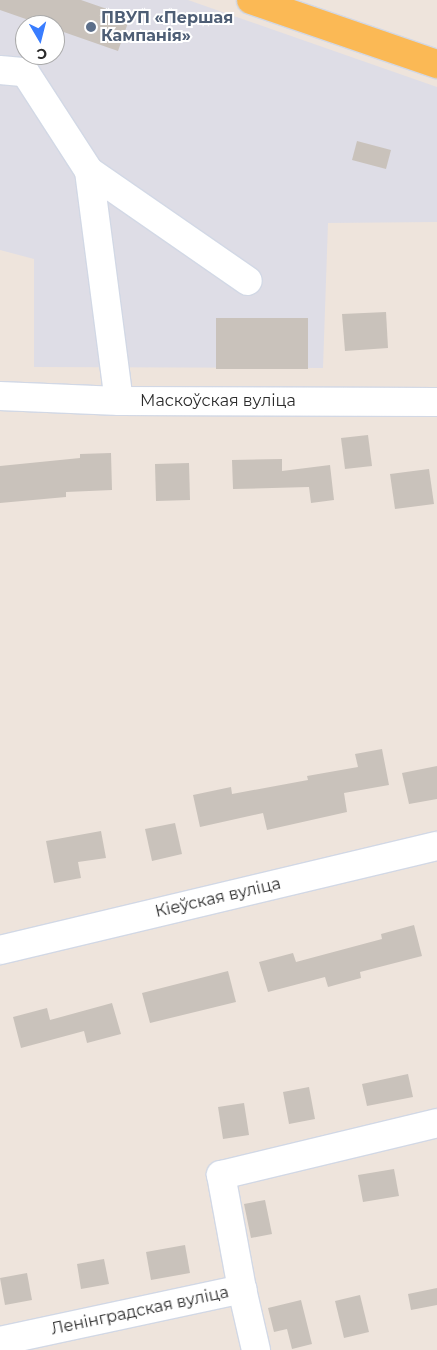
<!DOCTYPE html>
<html>
<head>
<meta charset="utf-8">
<style>
  body { margin:0 }
  #map { position:relative; width:437px; height:1350px; overflow:hidden; background:#eee4dc; font-family:Montserrat,sans-serif }
  div>[style] { position:absolute }
  [style*='--x'] { left:calc(var(--x)*1px); top:calc(var(--y)*1px); width:calc(var(--w)*1px); rotate:calc(var(--a)*1deg) }
  .industrial>* { inset:0; background:#dedde6 }
  .building>* { inset:0; background:#c9c2bb }
  .roads { filter:drop-shadow(1px 0 #d2d8e5) drop-shadow(-1px 0 #d2d8e5) drop-shadow(0 1px #d2d8e5) drop-shadow(0 -1px #d2d8e5) }
  .minor>* { height:28px; margin:-14px; padding:0 14px; transform-origin:14px; border-radius:14px; background:#fff }
  .major>* { height:28px; margin:-14px; padding:0 14px; transform-origin:14px; border-radius:14px; background:#fbb955 }
  .dots>* { width:14px; height:14px; translate:-50% -50%; box-sizing:border-box; border:2px solid #fff; border-radius:50% }
  span { translate:-50% -50%; white-space:nowrap; text-align:center; line-height:1.15; -webkit-text-stroke:4px #fff; paint-order:stroke }
  .service-label { font-size:16px; color:#4e5e75; font-weight:700 }
  .left { translate:0 -50%; text-align:left }
  .street-label { font-size:16px; color:#2b2b2b }
  .north { position:absolute; left:15px; top:15px; width:50px; height:50px; box-sizing:border-box; background:#fff; border:1px solid #aaa; border-radius:50%; rotate:172deg; font-size:14px; font-weight:700; line-height:20px; text-align:center; color:#2b2b2b }
  .north::after { content:''; display:block; margin:auto; width:18px; height:22px; background:#397dff; clip-path:polygon(50% 0,100% 100%,50% 72%,0 100%) }
</style>
</head>
<body>
<div id="map">
  <div class="industrial">
    <div style="clip-path:polygon(evenodd,0 0,188px 0,437px 87px,437px 222px,328px 223px,323px 368px,34px 367px,34px 259px,0 250px,0 0,25px 25px,55px 25px,55px 55px,25px 55px,25px 25px)"></div>
  </div>
  <div class="building">
    <div style="clip-path:polygon(0 0,81px 0,130px 17px,118px 51px,55px 29px,55px 25px,43px 25px,0 10px)"></div>
    <div style="clip-path:polygon(357px 141px,391px 150px,386px 169px,352px 160px)"></div>
    <div style="clip-path:polygon(386px 312px,388px 348px,345px 351px,342px 314px)"></div>
    <div style="clip-path:polygon(216px 318px,308px 318px,308px 369px,216px 369px)"></div>
    <div style="clip-path:polygon(368px 435px,372px 466px,345px 469px,341px 438px)"></div>
    <div style="clip-path:polygon(111px 453px,112px 490px,66px 492px,66px 497px,0 503px,0 466px,80px 458px,80px 454px)"></div>
    <div style="clip-path:polygon(282px 459px,282px 471px,330px 465px,334px 500px,311px 503px,309px 487px,233px 489px,232px 460px)"></div>
    <div style="clip-path:polygon(189px 463px,190px 500px,156px 501px,155px 464px)"></div>
    <div style="clip-path:polygon(429px 469px,434px 504px,395px 509px,390px 474px)"></div>
    <div style="clip-path:polygon(382px 749px,389px 785px,344px 793px,347px 812px,267px 830px,263px 813px,200px 827px,193px 795px,231px 787px,232px 794px,308px 780px,307px 776px,358px 767px,355px 754px)"></div>
    <div style="clip-path:polygon(437px 766px,437px 799px,409px 804px,402px 773px)"></div>
    <div style="clip-path:polygon(175px 823px,182px 854px,152px 861px,145px 829px)"></div>
    <div style="clip-path:polygon(101px 831px,106px 858px,78px 862px,81px 878px,54px 883px,46px 841px)"></div>
    <div style="clip-path:polygon(414px 925px,422px 956px,360px 972px,361px 978px,328px 987px,325px 977px,268px 992px,259px 962px,293px 953px,296px 962px,382px 939px,381px 934px)"></div>
    <div style="clip-path:polygon(228px 971px,236px 1002px,150px 1023px,142px 993px)"></div>
    <div style="clip-path:polygon(112px 1003px,121px 1034px,87px 1043px,84px 1031px,21px 1048px,13px 1017px,47px 1008px,50px 1020px)"></div>
    <div style="clip-path:polygon(408px 1074px,413px 1097px,367px 1106px,362px 1084px)"></div>
    <div style="clip-path:polygon(309px 1087px,315px 1119px,289px 1124px,283px 1092px)"></div>
    <div style="clip-path:polygon(244px 1103px,249px 1135px,223px 1139px,218px 1107px)"></div>
    <div style="clip-path:polygon(394px 1169px,399px 1196px,363px 1202px,358px 1175px)"></div>
    <div style="clip-path:polygon(265px 1200px,272px 1234px,251px 1238px,244px 1204px)"></div>
    <div style="clip-path:polygon(185px 1245px,190px 1273px,151px 1280px,146px 1252px)"></div>
    <div style="clip-path:polygon(104px 1259px,109px 1284px,81px 1289px,77px 1264px)"></div>
    <div style="clip-path:polygon(27px 1273px,32px 1300px,5px 1305px,0 1278px)"></div>
    <div style="clip-path:polygon(437px 1288px,437px 1305px,411px 1310px,408px 1294px)"></div>
    <div style="clip-path:polygon(360px 1295px,369px 1332px,344px 1338px,335px 1301px)"></div>
    <div style="clip-path:polygon(301px 1300px,312px 1344px,292px 1349px,287px 1329px,274px 1332px,268px 1308px)"></div>
  </div>
  <div class="roads">
    <div class="minor">
      <div style="--x:0;--y:70;--w:25;--a:5"></div>
      <div style="--x:25;--y:72;--w:118;--a:57.1"></div>
      <div style="--x:89;--y:171;--w:193;--a:34.7"></div>
      <div style="--x:89;--y:171;--w:232;--a:82.6"></div>
      <div style="--x:0;--y:396;--w:119;--a:2.4"></div>
      <div style="--x:119;--y:401;--w:318;--a:0.2"></div>
      <div style="--x:0;--y:950;--w:449;--a:-13.4"></div>
      <div style="--x:242;--y:1289;--w:63;--a:77.1"></div>
      <div style="--x:0;--y:1341;--w:248;--a:-12.1"></div>
      <div style="--x:242;--y:1289;--w:116;--a:-100.4"></div>
      <div style="--x:221;--y:1175;--w:222;--a:-13.5"></div>
    </div>
    <div class="major">
      <div style="--x:251;--y:0;--w:197;--a:19"></div>
    </div>
  </div>
  <div class="dots">
    <div style="left:91px;top:27px;background:#5c6f8a"></div>
  </div>
  <div class="service-label">
    <span class="left" style="left:101px;top:27px">ПВУП «Першая<br>Кампанія»</span>
  </div>
  <div class="street-label">
    <span style="left:218px;top:401px">Маскоўская вуліца</span>
    <span style="left:218px;top:898px;rotate:-13deg">Кіеўская вуліца</span>
    <span style="left:140px;top:1311px;rotate:-12deg">Ленінградская вуліца</span>
  </div>
  <div class="north">С</div>
</div>
</body>
</html>
